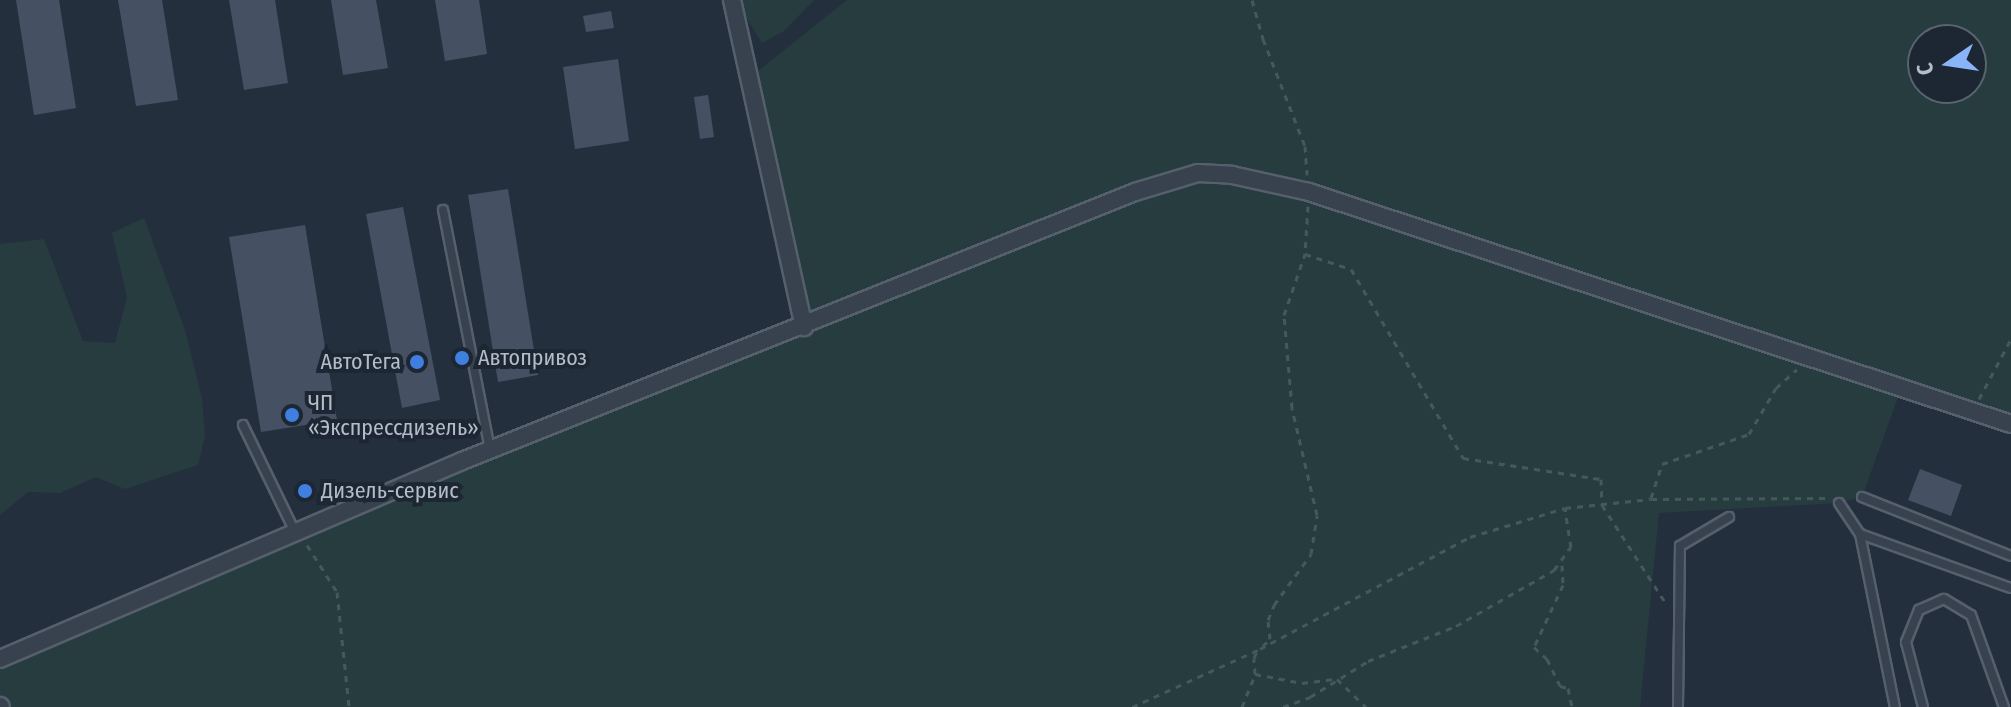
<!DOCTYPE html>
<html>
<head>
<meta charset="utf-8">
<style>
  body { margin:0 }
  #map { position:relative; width:2011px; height:707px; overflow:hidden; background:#242f3e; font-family:"Fira Sans Condensed",sans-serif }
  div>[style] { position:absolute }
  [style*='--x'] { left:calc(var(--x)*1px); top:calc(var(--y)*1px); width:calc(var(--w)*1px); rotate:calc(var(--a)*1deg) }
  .green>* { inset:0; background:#263c3f }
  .building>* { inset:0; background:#455162 }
  .path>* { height:3px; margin-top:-1.5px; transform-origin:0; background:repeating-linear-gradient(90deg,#44595c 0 6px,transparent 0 12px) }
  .roads { filter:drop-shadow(2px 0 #565f6c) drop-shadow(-2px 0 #565f6c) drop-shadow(0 2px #565f6c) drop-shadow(0 -2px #565f6c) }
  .lane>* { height:8px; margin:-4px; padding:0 4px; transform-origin:4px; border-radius:4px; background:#38414e }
  .street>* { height:16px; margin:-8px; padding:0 8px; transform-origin:8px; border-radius:8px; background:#38414e }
  .dots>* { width:22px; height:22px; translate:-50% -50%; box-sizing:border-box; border:4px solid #1d2633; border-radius:50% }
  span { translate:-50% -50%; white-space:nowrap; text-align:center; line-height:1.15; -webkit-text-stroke:8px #1d2633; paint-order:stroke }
  .poi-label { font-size:22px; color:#b4bcc9 }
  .left { translate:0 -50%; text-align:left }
  .right { translate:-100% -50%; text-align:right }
  .north { position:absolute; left:1907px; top:24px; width:80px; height:80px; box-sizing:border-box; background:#1d2633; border:2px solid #59626f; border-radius:50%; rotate:257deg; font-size:22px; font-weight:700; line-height:32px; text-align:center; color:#b4bcc9 }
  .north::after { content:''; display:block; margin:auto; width:28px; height:36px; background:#8ab4f8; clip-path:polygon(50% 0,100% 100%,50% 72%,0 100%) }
</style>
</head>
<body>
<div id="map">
  <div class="green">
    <div style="clip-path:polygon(742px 0,814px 0,784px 31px,762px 43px,745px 16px)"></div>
    <div style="clip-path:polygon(evenodd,847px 0,2011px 0,2011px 424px,1901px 389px,1862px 497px,1839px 503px,1659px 513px,1640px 707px,0 707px,0 659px,804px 327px,749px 78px,847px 0,1923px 40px,1971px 40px,1971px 88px,1923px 88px,1923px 40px)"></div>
    <div style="clip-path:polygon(144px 218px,185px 330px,202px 398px,205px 436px,198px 465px,125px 489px,96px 477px,60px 493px,28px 492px,0 515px,0 244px,44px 239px,83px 341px,115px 343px,127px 297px,112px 233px)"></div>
  </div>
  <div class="building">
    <div style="clip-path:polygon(16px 0,59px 0,76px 108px,34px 115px)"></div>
    <div style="clip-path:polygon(118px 0,162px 0,178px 100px,136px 106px)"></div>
    <div style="clip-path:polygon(229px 0,275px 0,288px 83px,244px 90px)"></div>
    <div style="clip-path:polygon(331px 0,376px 0,388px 68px,343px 75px)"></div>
    <div style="clip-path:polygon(435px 0,479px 0,487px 54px,445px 61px)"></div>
    <div style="clip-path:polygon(611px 11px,614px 28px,586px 32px,583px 16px)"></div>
    <div style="clip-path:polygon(618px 59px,629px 141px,575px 149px,563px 67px)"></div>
    <div style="clip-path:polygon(708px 95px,714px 137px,700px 139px,694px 97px)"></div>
    <div style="clip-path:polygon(508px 189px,538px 375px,498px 382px,468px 195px)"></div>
    <div style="clip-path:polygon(403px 207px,440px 400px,402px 408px,366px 214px)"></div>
    <div style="clip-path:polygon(305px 225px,337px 420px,261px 432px,229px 237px)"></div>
    <div style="clip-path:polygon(1920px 469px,1962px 485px,1951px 516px,1908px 500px)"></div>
  </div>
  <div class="path">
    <div style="--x:1252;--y:0;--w:41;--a:74.2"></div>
    <div style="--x:1263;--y:39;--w:115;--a:68.6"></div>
    <div style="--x:1305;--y:146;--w:29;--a:86"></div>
    <div style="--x:1308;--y:206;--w:48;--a:93.6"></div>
    <div style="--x:1305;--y:254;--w:48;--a:18.1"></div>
    <div style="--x:1351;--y:269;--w:220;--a:59.3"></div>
    <div style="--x:1463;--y:458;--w:140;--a:8.7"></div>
    <div style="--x:1601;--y:479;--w:26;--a:88"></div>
    <div style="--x:1602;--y:505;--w:119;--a:57"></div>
    <div style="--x:1979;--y:399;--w:68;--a:-61.9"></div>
    <div style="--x:1651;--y:498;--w:36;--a:-72"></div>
    <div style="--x:1662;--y:464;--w:92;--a:-19"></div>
    <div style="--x:1749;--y:434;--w:53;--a:-59.6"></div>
    <div style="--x:1776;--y:388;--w:28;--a:-42"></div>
    <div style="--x:307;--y:545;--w:56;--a:57.4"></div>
    <div style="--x:337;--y:592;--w:116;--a:84"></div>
    <div style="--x:1562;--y:565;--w:20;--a:87"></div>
    <div style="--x:1563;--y:585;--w:68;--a:115.1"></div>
    <div style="--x:1534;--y:647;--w:18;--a:43"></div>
    <div style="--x:1547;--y:659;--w:30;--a:64"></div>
    <div style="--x:1560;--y:686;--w:8;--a:14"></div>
    <div style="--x:1568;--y:688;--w:19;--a:78"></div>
    <div style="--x:1263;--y:646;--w:10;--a:-45"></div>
    <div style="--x:1270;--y:639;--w:19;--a:-96"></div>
    <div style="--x:1268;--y:620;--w:16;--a:-68"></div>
    <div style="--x:1274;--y:605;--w:63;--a:-54"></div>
    <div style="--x:1311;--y:554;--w:39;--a:-81"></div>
    <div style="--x:1317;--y:515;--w:110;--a:-103.2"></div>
    <div style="--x:1292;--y:408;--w:93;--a:-94.9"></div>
    <div style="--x:1284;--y:315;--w:65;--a:-71"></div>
    <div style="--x:1255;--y:674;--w:48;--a:10.8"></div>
    <div style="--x:1302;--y:683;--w:35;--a:-7"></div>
    <div style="--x:1337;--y:679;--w:40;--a:44"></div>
    <div style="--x:1132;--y:707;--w:141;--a:-24.4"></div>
    <div style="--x:1260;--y:649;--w:238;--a:-28.1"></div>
    <div style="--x:1470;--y:537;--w:99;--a:-17"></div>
    <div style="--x:1565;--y:508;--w:86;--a:-6"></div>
    <div style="--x:1651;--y:499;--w:180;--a:-0.3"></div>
    <div style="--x:1242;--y:707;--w:35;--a:-68"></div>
    <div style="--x:1255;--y:674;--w:16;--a:-94"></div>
    <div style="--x:1254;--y:658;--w:8;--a:-67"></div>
    <div style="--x:1283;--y:707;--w:29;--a:-20"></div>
    <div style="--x:1310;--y:697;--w:68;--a:-31.8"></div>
    <div style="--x:1368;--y:661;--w:95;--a:-21.7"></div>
    <div style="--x:1456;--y:626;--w:113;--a:-29.7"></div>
    <div style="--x:1554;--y:570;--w:29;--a:-54"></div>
    <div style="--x:1571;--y:547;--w:39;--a:-99"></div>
  </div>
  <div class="roads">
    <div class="lane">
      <div style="--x:443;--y:210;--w:244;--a:78.9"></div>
      <div style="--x:243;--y:425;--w:119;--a:64.1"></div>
      <div style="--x:1862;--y:497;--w:160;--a:21.6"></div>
      <div style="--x:1839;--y:503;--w:37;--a:56"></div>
      <div style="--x:1860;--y:534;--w:177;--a:78.6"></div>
      <div style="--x:1860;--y:534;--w:160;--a:19.7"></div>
      <div style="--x:1678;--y:707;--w:161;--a:-89.3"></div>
      <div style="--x:1680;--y:546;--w:57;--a:-30.6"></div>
      <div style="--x:1923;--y:707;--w:67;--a:-104.7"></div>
      <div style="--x:1906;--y:642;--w:35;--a:-68"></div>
      <div style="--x:1919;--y:610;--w:27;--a:-24"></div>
      <div style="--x:1944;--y:599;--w:31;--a:31"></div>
      <div style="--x:1971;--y:615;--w:98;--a:70.3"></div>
    </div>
    <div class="street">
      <div style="--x:732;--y:0;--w:335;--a:77.6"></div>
      <div style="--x:0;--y:659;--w:503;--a:-23.2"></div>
      <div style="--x:462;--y:461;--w:725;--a:-21.79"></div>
      <div style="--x:1135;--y:192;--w:66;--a:-16.8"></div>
      <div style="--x:1198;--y:173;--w:34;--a:3"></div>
      <div style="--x:1232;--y:175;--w:79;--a:12.4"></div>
      <div style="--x:1309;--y:192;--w:739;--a:18.29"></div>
      <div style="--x:0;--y:706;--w:1;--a:45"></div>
    </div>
  </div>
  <div class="dots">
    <div style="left:462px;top:358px;background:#3f7fe0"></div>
    <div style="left:417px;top:362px;background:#3f7fe0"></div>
    <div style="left:292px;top:415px;background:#3f7fe0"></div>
    <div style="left:305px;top:491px;background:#3f7fe0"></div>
  </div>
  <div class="poi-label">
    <span class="left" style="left:478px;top:358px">Автопривоз</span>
    <span class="right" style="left:401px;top:362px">АвтоТега</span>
    <span class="left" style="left:308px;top:415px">ЧП<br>«Экспрессдизель»</span>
    <span class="left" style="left:321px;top:491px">Дизель-сервис</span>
  </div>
  <div class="north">С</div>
</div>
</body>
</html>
